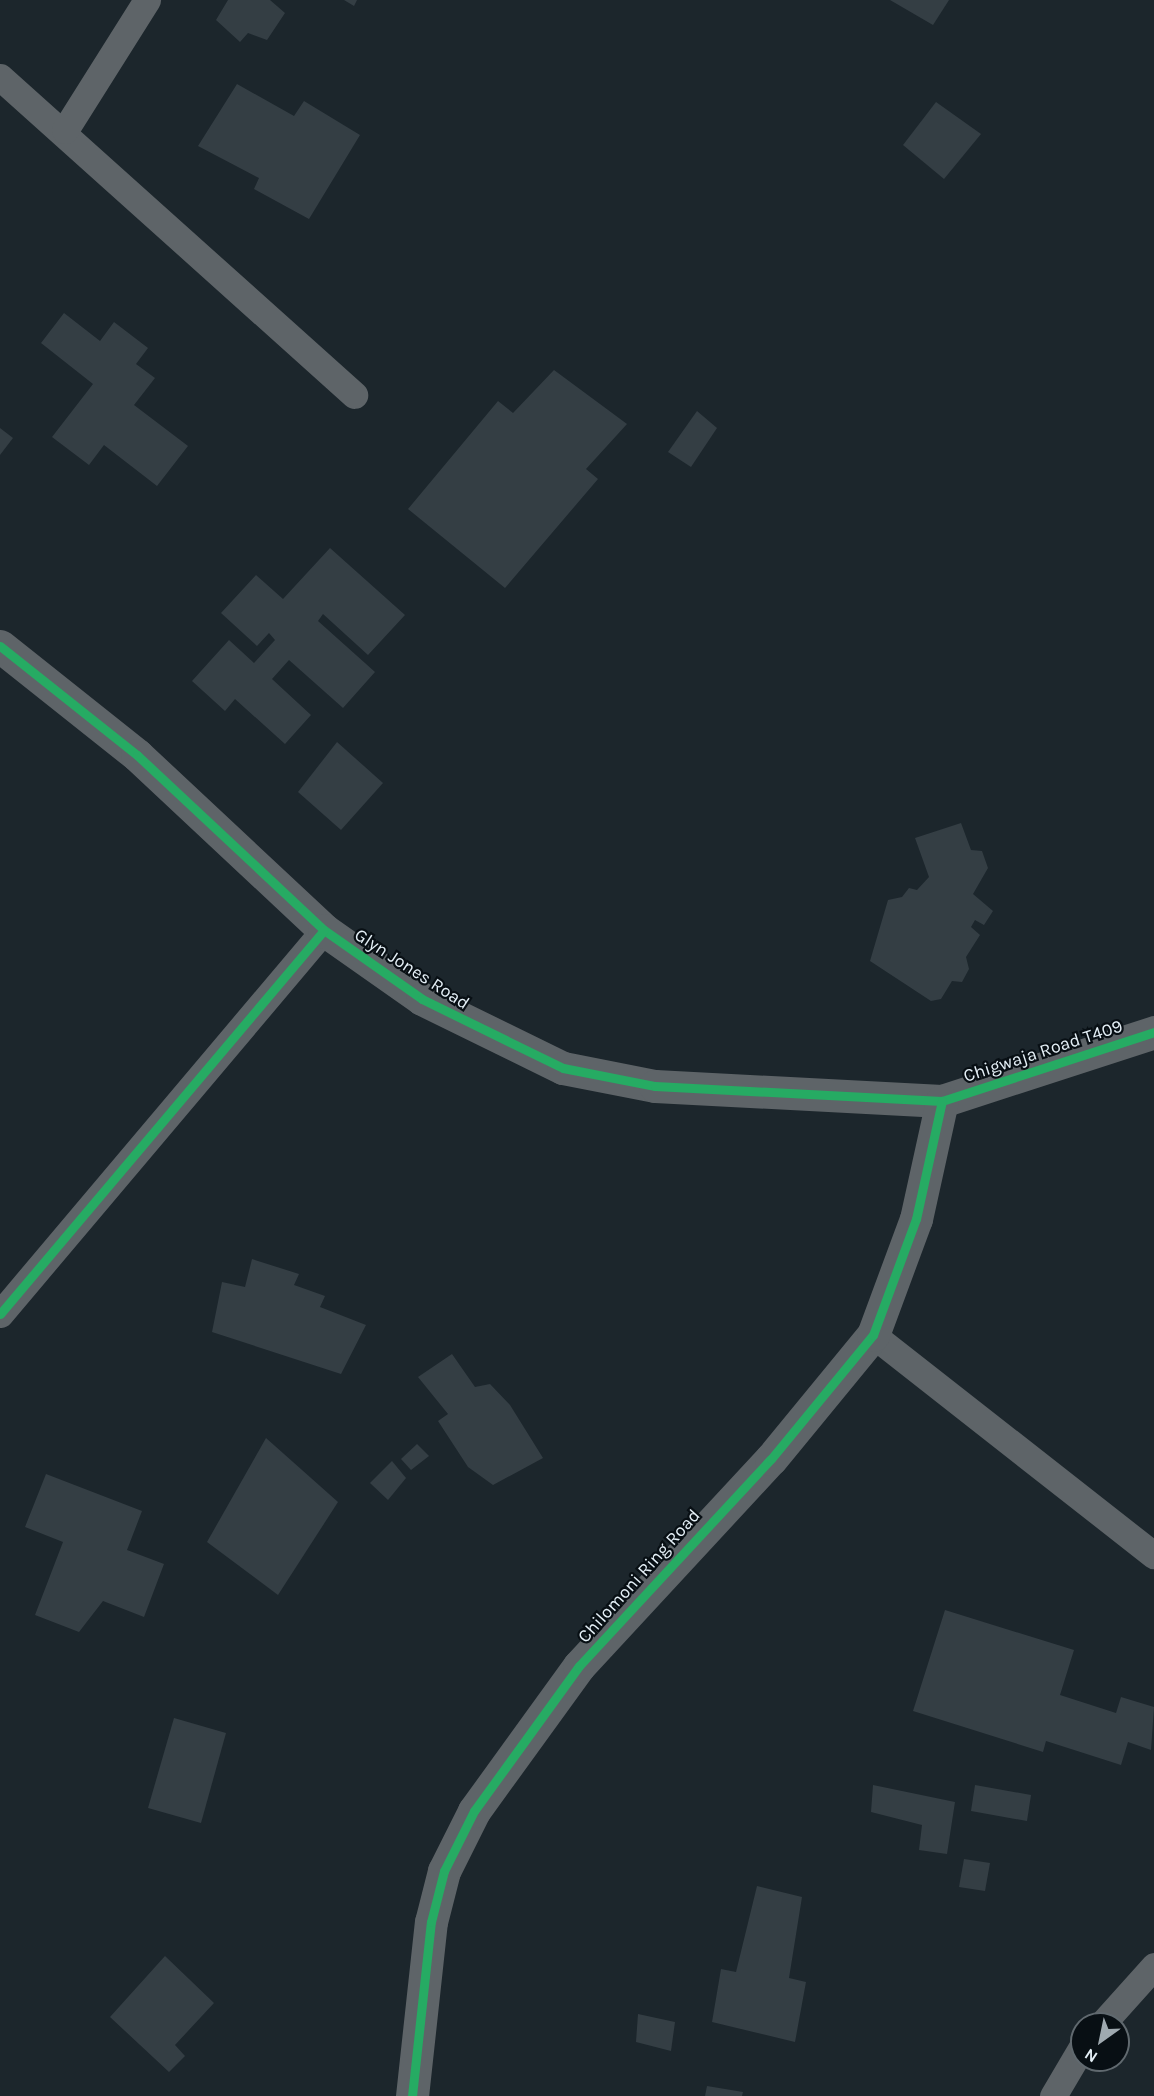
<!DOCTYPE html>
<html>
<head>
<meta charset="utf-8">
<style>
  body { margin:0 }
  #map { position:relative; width:1154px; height:2096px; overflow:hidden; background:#1c262c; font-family:Karla,sans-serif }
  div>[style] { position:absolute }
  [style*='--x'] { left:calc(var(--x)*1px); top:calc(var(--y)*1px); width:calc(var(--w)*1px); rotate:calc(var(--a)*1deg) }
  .building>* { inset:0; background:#343e44 }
  .minor>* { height:27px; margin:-13.5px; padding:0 13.5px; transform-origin:13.5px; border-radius:13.5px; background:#5e6468 }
  .tertiary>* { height:33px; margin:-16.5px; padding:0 16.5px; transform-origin:16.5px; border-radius:16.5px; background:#5e6468 }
  .cycleway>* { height:9px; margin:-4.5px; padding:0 4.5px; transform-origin:4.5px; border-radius:4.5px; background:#26ab63 }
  span { translate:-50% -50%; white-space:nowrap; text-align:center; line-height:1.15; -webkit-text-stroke:4.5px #080f14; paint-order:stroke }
  .street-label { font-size:18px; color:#e5f0f7 }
  .north { position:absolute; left:1070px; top:2012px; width:60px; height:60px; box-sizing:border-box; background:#080f14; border:2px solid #60696f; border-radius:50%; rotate:213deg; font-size:16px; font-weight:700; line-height:24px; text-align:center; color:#e5f0f7 }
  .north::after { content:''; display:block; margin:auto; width:21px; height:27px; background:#9fa9b0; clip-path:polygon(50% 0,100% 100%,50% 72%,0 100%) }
</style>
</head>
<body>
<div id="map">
  <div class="building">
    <div style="clip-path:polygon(228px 0,270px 0,285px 13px,267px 40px,248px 33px,240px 42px,216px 20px)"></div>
    <div style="clip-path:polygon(344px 0,357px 0,354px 6px)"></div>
    <div style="clip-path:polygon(890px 0,949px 0,933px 25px)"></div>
    <div style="clip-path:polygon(237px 84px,294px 116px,304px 101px,360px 135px,309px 219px,254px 189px,259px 178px,198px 146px)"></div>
    <div style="clip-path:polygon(936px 102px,981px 134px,944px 179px,903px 145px)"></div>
    <div style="clip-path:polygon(64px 313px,100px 341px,114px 322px,148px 348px,136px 364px,155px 378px,134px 405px,188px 446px,157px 486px,104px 445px,89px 465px,52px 437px,93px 384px,41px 343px)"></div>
    <div style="clip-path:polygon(554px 370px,627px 424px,586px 469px,598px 479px,505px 588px,408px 509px,498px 401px,513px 413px)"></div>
    <div style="clip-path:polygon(697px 411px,717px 428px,691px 467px,668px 452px)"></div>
    <div style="clip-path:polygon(0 428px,13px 438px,0 455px)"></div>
    <div style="clip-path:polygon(330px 548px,405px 615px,368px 655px,323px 614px,318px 621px,375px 672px,343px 708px,289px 660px,272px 679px,311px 715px,285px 744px,235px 699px,225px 711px,192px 681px,229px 640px,254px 663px,275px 640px,269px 633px,257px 646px,221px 613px,256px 575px,283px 599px)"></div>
    <div style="clip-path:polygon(337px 742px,383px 783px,341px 830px,298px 792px)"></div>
    <div style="clip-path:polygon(961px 823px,971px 850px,982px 851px,988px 868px,973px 894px,993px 911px,984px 925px,975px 920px,971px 927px,980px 935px,966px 957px,969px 969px,962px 982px,952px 981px,941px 999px,931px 1001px,870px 961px,888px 900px,902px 897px,909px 888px,917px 890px,929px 877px,915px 838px)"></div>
    <div style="clip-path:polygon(252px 1259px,299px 1274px,294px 1285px,325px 1296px,320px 1307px,366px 1325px,341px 1374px,212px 1332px,222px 1282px,245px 1287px)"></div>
    <div style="clip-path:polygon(452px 1354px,475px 1387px,490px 1384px,510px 1405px,543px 1458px,493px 1485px,468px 1467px,438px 1421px,448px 1414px,418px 1377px)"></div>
    <div style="clip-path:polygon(266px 1438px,338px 1502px,278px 1595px,207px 1542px)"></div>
    <div style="clip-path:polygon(417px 1444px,429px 1456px,411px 1470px,401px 1459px)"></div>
    <div style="clip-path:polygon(392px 1461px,406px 1478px,388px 1500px,370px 1483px)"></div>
    <div style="clip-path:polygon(46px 1474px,142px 1511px,127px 1550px,164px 1564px,144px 1617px,103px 1601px,79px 1632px,35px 1615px,63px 1542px,25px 1527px)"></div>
    <div style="clip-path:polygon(945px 1610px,1074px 1650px,1060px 1695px,1116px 1713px,1121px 1697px,1154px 1707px,1151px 1750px,1128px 1742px,1121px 1765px,1046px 1741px,1043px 1752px,913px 1711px)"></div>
    <div style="clip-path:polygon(174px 1718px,226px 1733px,201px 1823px,148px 1808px)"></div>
    <div style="clip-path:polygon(873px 1785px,955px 1802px,947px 1854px,919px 1850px,922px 1825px,871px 1812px)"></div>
    <div style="clip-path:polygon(975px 1785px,1031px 1795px,1027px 1821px,971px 1811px)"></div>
    <div style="clip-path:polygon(964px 1859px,990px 1863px,985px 1891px,959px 1887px)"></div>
    <div style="clip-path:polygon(757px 1886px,802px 1897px,789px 1978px,806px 1982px,795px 2042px,712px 2022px,721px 1969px,736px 1972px)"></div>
    <div style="clip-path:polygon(165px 1956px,214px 2003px,175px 2045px,185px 2056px,169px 2072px,110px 2017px)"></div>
    <div style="clip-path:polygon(638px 2014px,675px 2022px,671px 2051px,636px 2042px)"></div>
    <div style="clip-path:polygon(707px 2086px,743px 2092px,742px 2096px,705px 2096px)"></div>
  </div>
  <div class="minor">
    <div style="--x:0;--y:77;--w:476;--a:41.9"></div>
    <div style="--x:65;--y:130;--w:154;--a:-57.8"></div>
    <div style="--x:0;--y:1314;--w:502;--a:-49.84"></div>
    <div style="--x:873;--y:1335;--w:357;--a:38.1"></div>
    <div style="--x:1102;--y:2024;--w:78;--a:-48.1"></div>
    <div style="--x:1053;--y:2096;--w:57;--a:-59.4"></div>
  </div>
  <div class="tertiary">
    <div style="--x:0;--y:646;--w:175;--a:38.5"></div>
    <div style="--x:137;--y:755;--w:256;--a:43.1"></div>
    <div style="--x:324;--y:930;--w:120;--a:35.1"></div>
    <div style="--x:422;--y:999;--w:157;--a:26.1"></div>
    <div style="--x:563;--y:1068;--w:94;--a:11.1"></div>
    <div style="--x:655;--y:1086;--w:287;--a:3"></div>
    <div style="--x:942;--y:1101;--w:223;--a:-18"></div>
    <div style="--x:412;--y:2096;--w:175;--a:-83.8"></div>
    <div style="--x:431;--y:1922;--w:53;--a:-75.7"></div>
    <div style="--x:444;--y:1871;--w:67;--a:-63.4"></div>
    <div style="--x:474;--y:1811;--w:179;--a:-54.1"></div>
    <div style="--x:579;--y:1666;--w:282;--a:-47.2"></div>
    <div style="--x:771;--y:1459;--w:161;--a:-50.6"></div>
    <div style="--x:873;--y:1335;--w:124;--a:-69.7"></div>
    <div style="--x:916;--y:1219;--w:121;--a:-77.6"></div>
  </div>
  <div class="cycleway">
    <div style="--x:0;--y:646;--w:175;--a:38.5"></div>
    <div style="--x:137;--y:755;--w:256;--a:43.1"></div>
    <div style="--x:324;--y:930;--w:120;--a:35.1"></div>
    <div style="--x:422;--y:999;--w:157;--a:26.1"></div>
    <div style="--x:563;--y:1068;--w:94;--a:11.1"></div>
    <div style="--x:655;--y:1086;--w:287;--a:3"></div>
    <div style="--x:942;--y:1101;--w:223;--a:-18"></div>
    <div style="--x:0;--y:1314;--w:502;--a:-49.84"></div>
    <div style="--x:412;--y:2096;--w:175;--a:-83.8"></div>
    <div style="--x:431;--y:1922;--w:53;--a:-75.7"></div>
    <div style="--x:444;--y:1871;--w:67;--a:-63.4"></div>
    <div style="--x:474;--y:1811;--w:179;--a:-54.1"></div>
    <div style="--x:579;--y:1666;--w:282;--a:-47.2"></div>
    <div style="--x:771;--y:1459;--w:161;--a:-50.6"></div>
    <div style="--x:873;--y:1335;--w:124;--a:-69.7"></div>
    <div style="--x:916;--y:1219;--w:121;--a:-77.6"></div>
  </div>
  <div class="street-label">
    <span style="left:412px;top:969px;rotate:33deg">Glyn Jones Road</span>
    <span style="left:1043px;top:1051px;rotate:-18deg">Chigwaja Road T409</span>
    <span style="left:639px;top:1576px;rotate:-48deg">Chilomoni Ring Road</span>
  </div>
  <div class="north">N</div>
</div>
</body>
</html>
